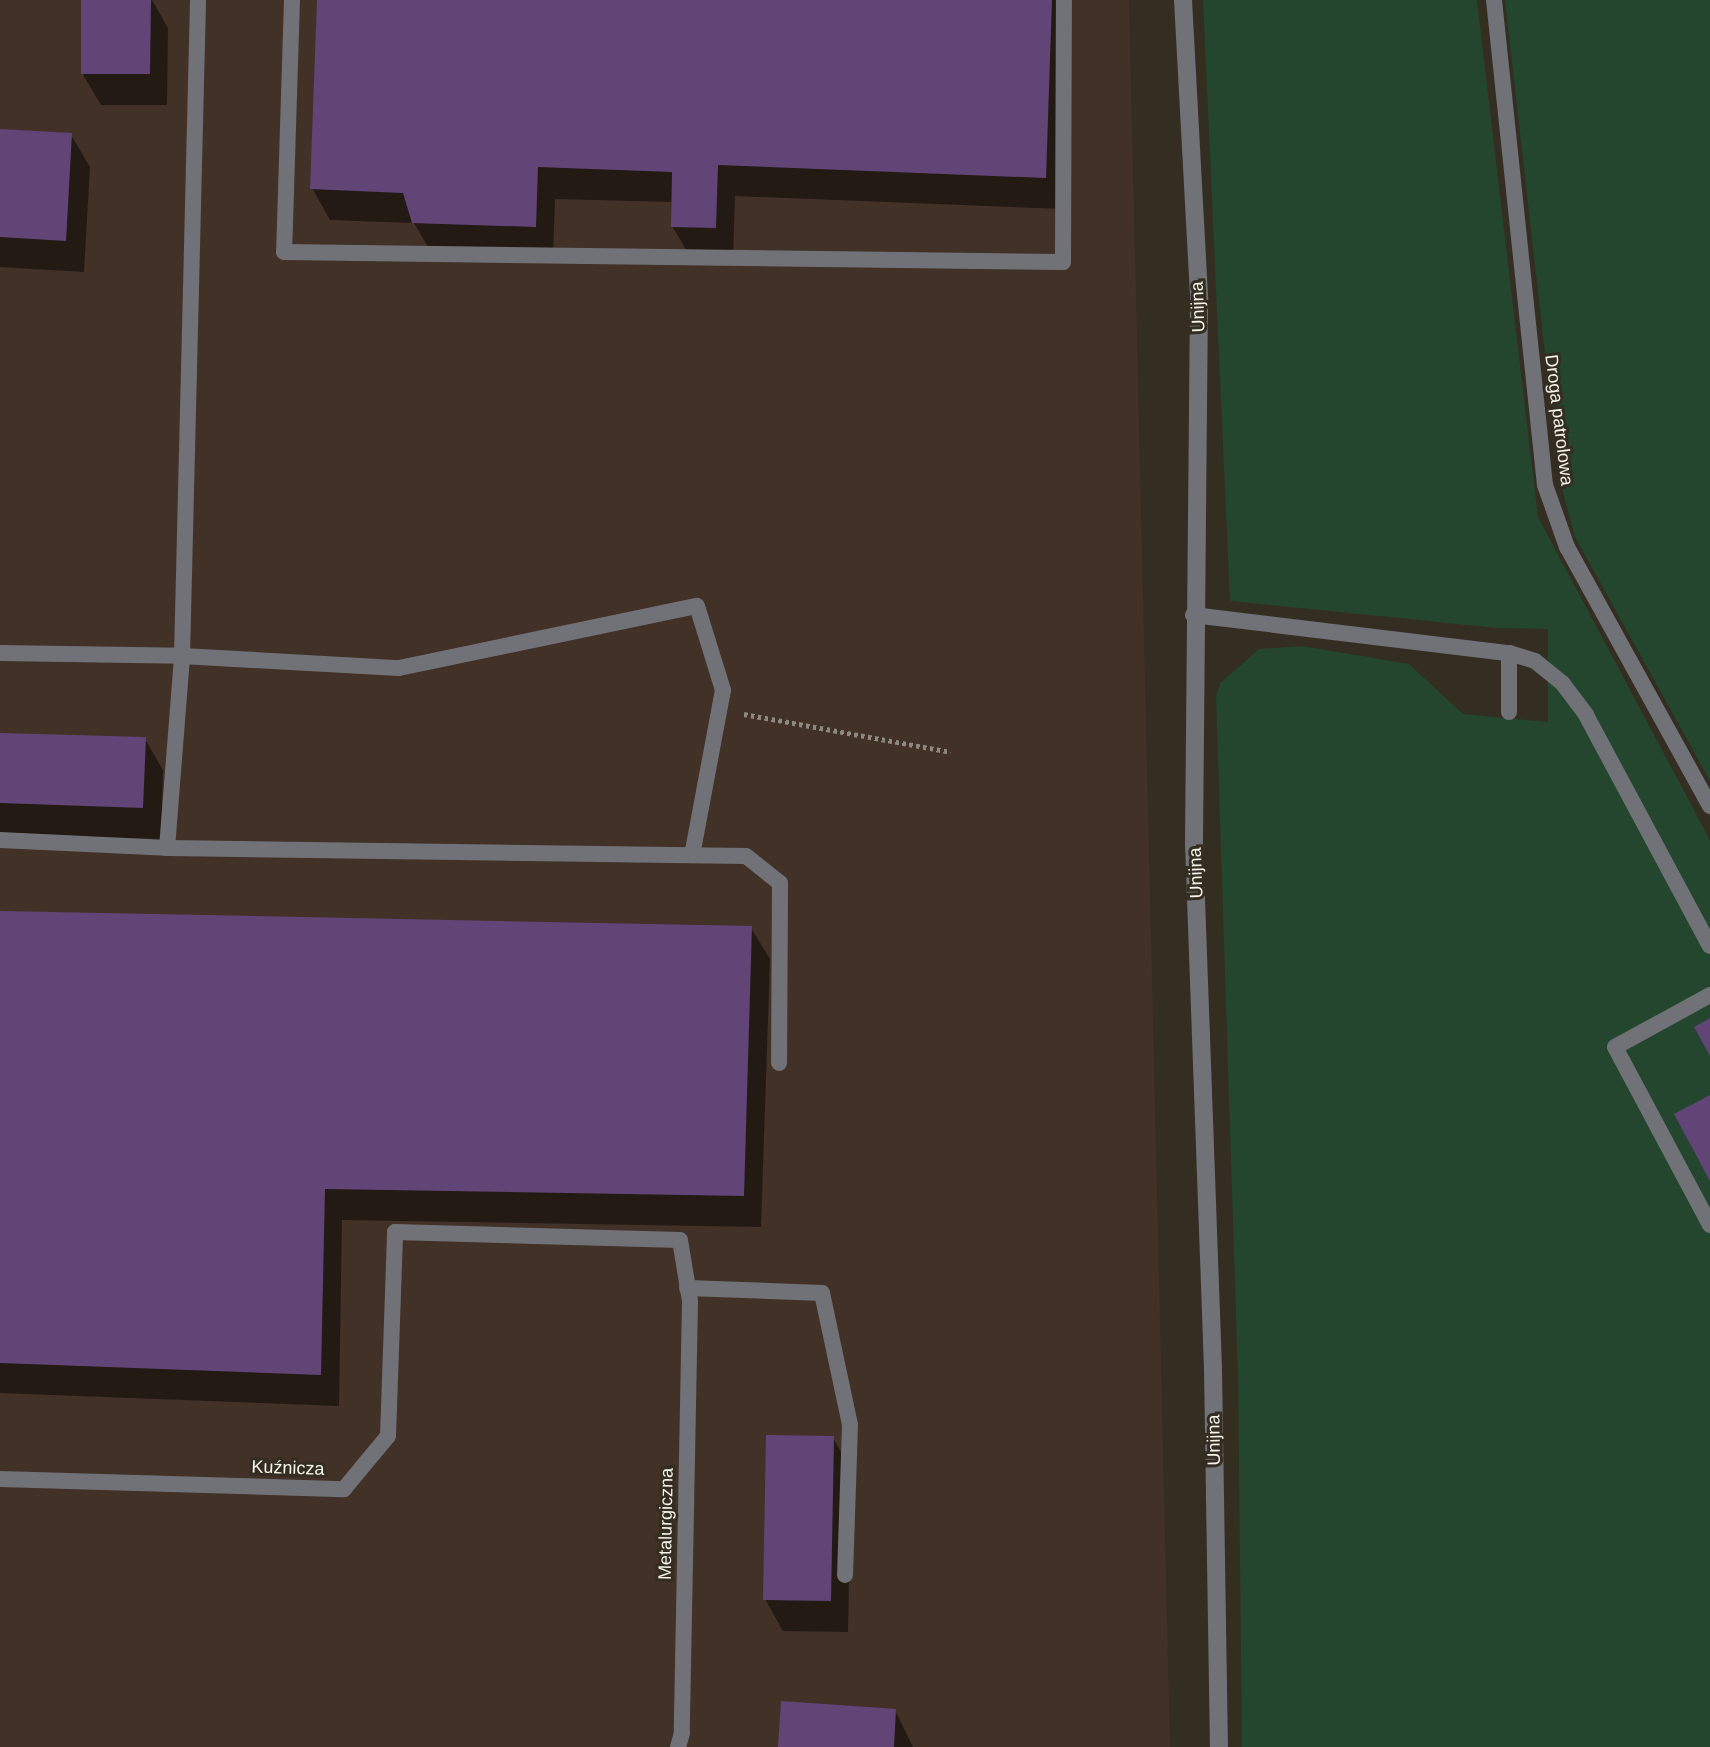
<!DOCTYPE html>
<html>
<head>
<meta charset="utf-8">
<style>
  body { margin:0 }
  #map { position:relative; width:1710px; height:1747px; overflow:hidden; background:#332d22; font-family:Arial,sans-serif }
  div>[style] { position:absolute }
  [style*='--x'] { left:calc(var(--x)*1px); top:calc(var(--y)*1px); width:calc(var(--w)*1px); rotate:calc(var(--a)*1deg) }
  .industrial>* { inset:0; background:#423127 }
  .green>* { inset:0; background:#24452e }
  .shadow>* { inset:0; background:#0007 }
  .building>* { inset:0; background:#614577 }
  .path>* { height:4.5px; margin-top:-2.25px; transform-origin:0; background:repeating-linear-gradient(90deg,#8d897f 0 3.5px,transparent 0 7px) }
  .lane>* { height:16px; margin:-8px; padding:0 8px; transform-origin:8px; border-radius:8px; background:#717278 }
  .street>* { height:18px; margin:-9px; padding:0 9px; transform-origin:9px; border-radius:9px; background:#717278 }
  span { translate:-50% -50%; white-space:nowrap; text-align:center; line-height:1.15; -webkit-text-stroke:6px #332d22; paint-order:stroke }
  .street-label { font-size:18px; color:#f7f4ec }
</style>
</head>
<body>
<div id="map">
  <div class="industrial">
    <div style="clip-path:polygon(0 0,1129px 0,1170px 1747px,0 1747px)"></div>
  </div>
  <div class="green">
    <div style="clip-path:polygon(1203px 0,1477px 0,1538px 517px,1710px 840px,1710px 1747px,1242px 1747px,1238px 1377px,1216px 697px,1220px 683px,1259px 649px,1302px 646px,1409px 664px,1463px 714px,1548px 722px,1548px 629px,1497px 628px,1230px 601px)"></div>
    <div style="clip-path:polygon(1505px 0,1710px 0,1710px 781px,1575px 537px,1559px 478px)"></div>
  </div>
  <div class="shadow">
    <div style="clip-path:polygon(83px 0,152px 0,168px 28px,167px 105px,101px 105px,82px 73px)"></div>
    <div style="clip-path:polygon(319px 0,1070px 0,1063px 209px,735px 196px,733px 259px,691px 258px,672px 226px,673px 202px,555px 199px,553px 258px,432px 254px,414px 223px,330px 220px,312px 188px)"></div>
    <div style="clip-path:polygon(0 131px,71px 135px,90px 167px,84px 272px,0 267px)"></div>
    <div style="clip-path:polygon(0 734px,145px 739px,163px 770px,161px 839px,0 834px)"></div>
    <div style="clip-path:polygon(0 913px,751px 928px,770px 959px,761px 1227px,342px 1220px,339px 1406px,0 1393px)"></div>
    <div style="clip-path:polygon(833px 1438px,851px 1470px,848px 1632px,783px 1631px,765px 1599px)"></div>
    <div style="clip-path:polygon(895px 1710px,913px 1747px,780px 1747px)"></div>
  </div>
  <div class="building">
    <div style="clip-path:polygon(81px 0,151px 0,150px 74px,81px 74px)"></div>
    <div style="clip-path:polygon(317px 0,1052px 0,1046px 178px,718px 165px,716px 228px,671px 227px,672px 172px,538px 167px,536px 227px,412px 223px,403px 193px,310px 189px)"></div>
    <div style="clip-path:polygon(0 129px,72px 133px,66px 241px,0 237px)"></div>
    <div style="clip-path:polygon(0 733px,146px 737px,143px 808px,0 803px)"></div>
    <div style="clip-path:polygon(0 911px,752px 926px,744px 1196px,325px 1189px,321px 1375px,0 1363px)"></div>
    <div style="clip-path:polygon(1710px 1018px,1710px 1056px,1694px 1027px)"></div>
    <div style="clip-path:polygon(1710px 1095px,1710px 1181px,1674px 1114px)"></div>
    <div style="clip-path:polygon(766px 1435px,834px 1436px,831px 1601px,763px 1600px)"></div>
    <div style="clip-path:polygon(781px 1701px,896px 1709px,894px 1747px,778px 1747px)"></div>
  </div>
  <div class="path">
    <div style="--x:744;--y:714;--w:210;--a:10.4"></div>
  </div>
  <div class="lane">
    <div style="--x:292;--y:0;--w:252;--a:91.8"></div>
    <div style="--x:284;--y:252;--w:779;--a:0.74"></div>
    <div style="--x:1063;--y:262;--w:262;--a:-89.8"></div>
    <div style="--x:1494;--y:0;--w:488;--a:84"></div>
    <div style="--x:1545;--y:485;--w:66;--a:70.5"></div>
    <div style="--x:1567;--y:547;--w:296;--a:61.1"></div>
    <div style="--x:1193;--y:615;--w:318;--a:6.9"></div>
    <div style="--x:1509;--y:653;--w:59;--a:90"></div>
    <div style="--x:0;--y:653;--w:182;--a:0.9"></div>
    <div style="--x:182;--y:656;--w:217;--a:3.2"></div>
    <div style="--x:399;--y:668;--w:304;--a:-11.8"></div>
    <div style="--x:697;--y:606;--w:88;--a:72.8"></div>
    <div style="--x:723;--y:690;--w:168;--a:100.6"></div>
    <div style="--x:1509;--y:653;--w:27;--a:17"></div>
    <div style="--x:1535;--y:661;--w:36;--a:39"></div>
    <div style="--x:1563;--y:684;--w:39;--a:53"></div>
    <div style="--x:1586;--y:715;--w:262;--a:61.8"></div>
    <div style="--x:0;--y:840;--w:167;--a:2.7"></div>
    <div style="--x:167;--y:848;--w:579;--a:0.79"></div>
    <div style="--x:746;--y:856;--w:43;--a:38.5"></div>
    <div style="--x:780;--y:883;--w:180;--a:90.3"></div>
    <div style="--x:167;--y:848;--w:193;--a:-85.5"></div>
    <div style="--x:182;--y:656;--w:656;--a:-88.6"></div>
    <div style="--x:1710;--y:995;--w:108;--a:151.3"></div>
    <div style="--x:1615;--y:1047;--w:202;--a:61.9"></div>
    <div style="--x:687;--y:1288;--w:135;--a:2.1"></div>
    <div style="--x:822;--y:1293;--w:135;--a:78"></div>
    <div style="--x:850;--y:1425;--w:150;--a:91.9"></div>
    <div style="--x:0;--y:1479;--w:344;--a:1.7"></div>
    <div style="--x:344;--y:1489;--w:69;--a:-50.3"></div>
    <div style="--x:388;--y:1436;--w:204;--a:-88"></div>
    <div style="--x:395;--y:1232;--w:285;--a:1.6"></div>
    <div style="--x:680;--y:1240;--w:62;--a:80.7"></div>
    <div style="--x:690;--y:1301;--w:432;--a:91.1"></div>
    <div style="--x:682;--y:1733;--w:15;--a:106"></div>
  </div>
  <div class="street">
    <div style="--x:1183;--y:0;--w:300;--a:86.9"></div>
    <div style="--x:1199;--y:300;--w:543;--a:90.53"></div>
    <div style="--x:1194;--y:843;--w:526;--a:87.93"></div>
    <div style="--x:1213;--y:1369;--w:378;--a:89.1"></div>
  </div>
  <div class="street-label">
    <span style="left:1198px;top:307px;rotate:-92deg">Unijna</span>
    <span style="left:1559px;top:420px;rotate:83deg">Droga patrolowa</span>
    <span style="left:1196px;top:873px;rotate:-92deg">Unijna</span>
    <span style="left:1214px;top:1440px;rotate:-91deg">Unijna</span>
    <span style="left:288px;top:1468px;rotate:2deg">Kuźnicza</span>
    <span style="left:666px;top:1524px;rotate:-89deg">Metalurgiczna</span>
  </div>
</div>
</body>
</html>
